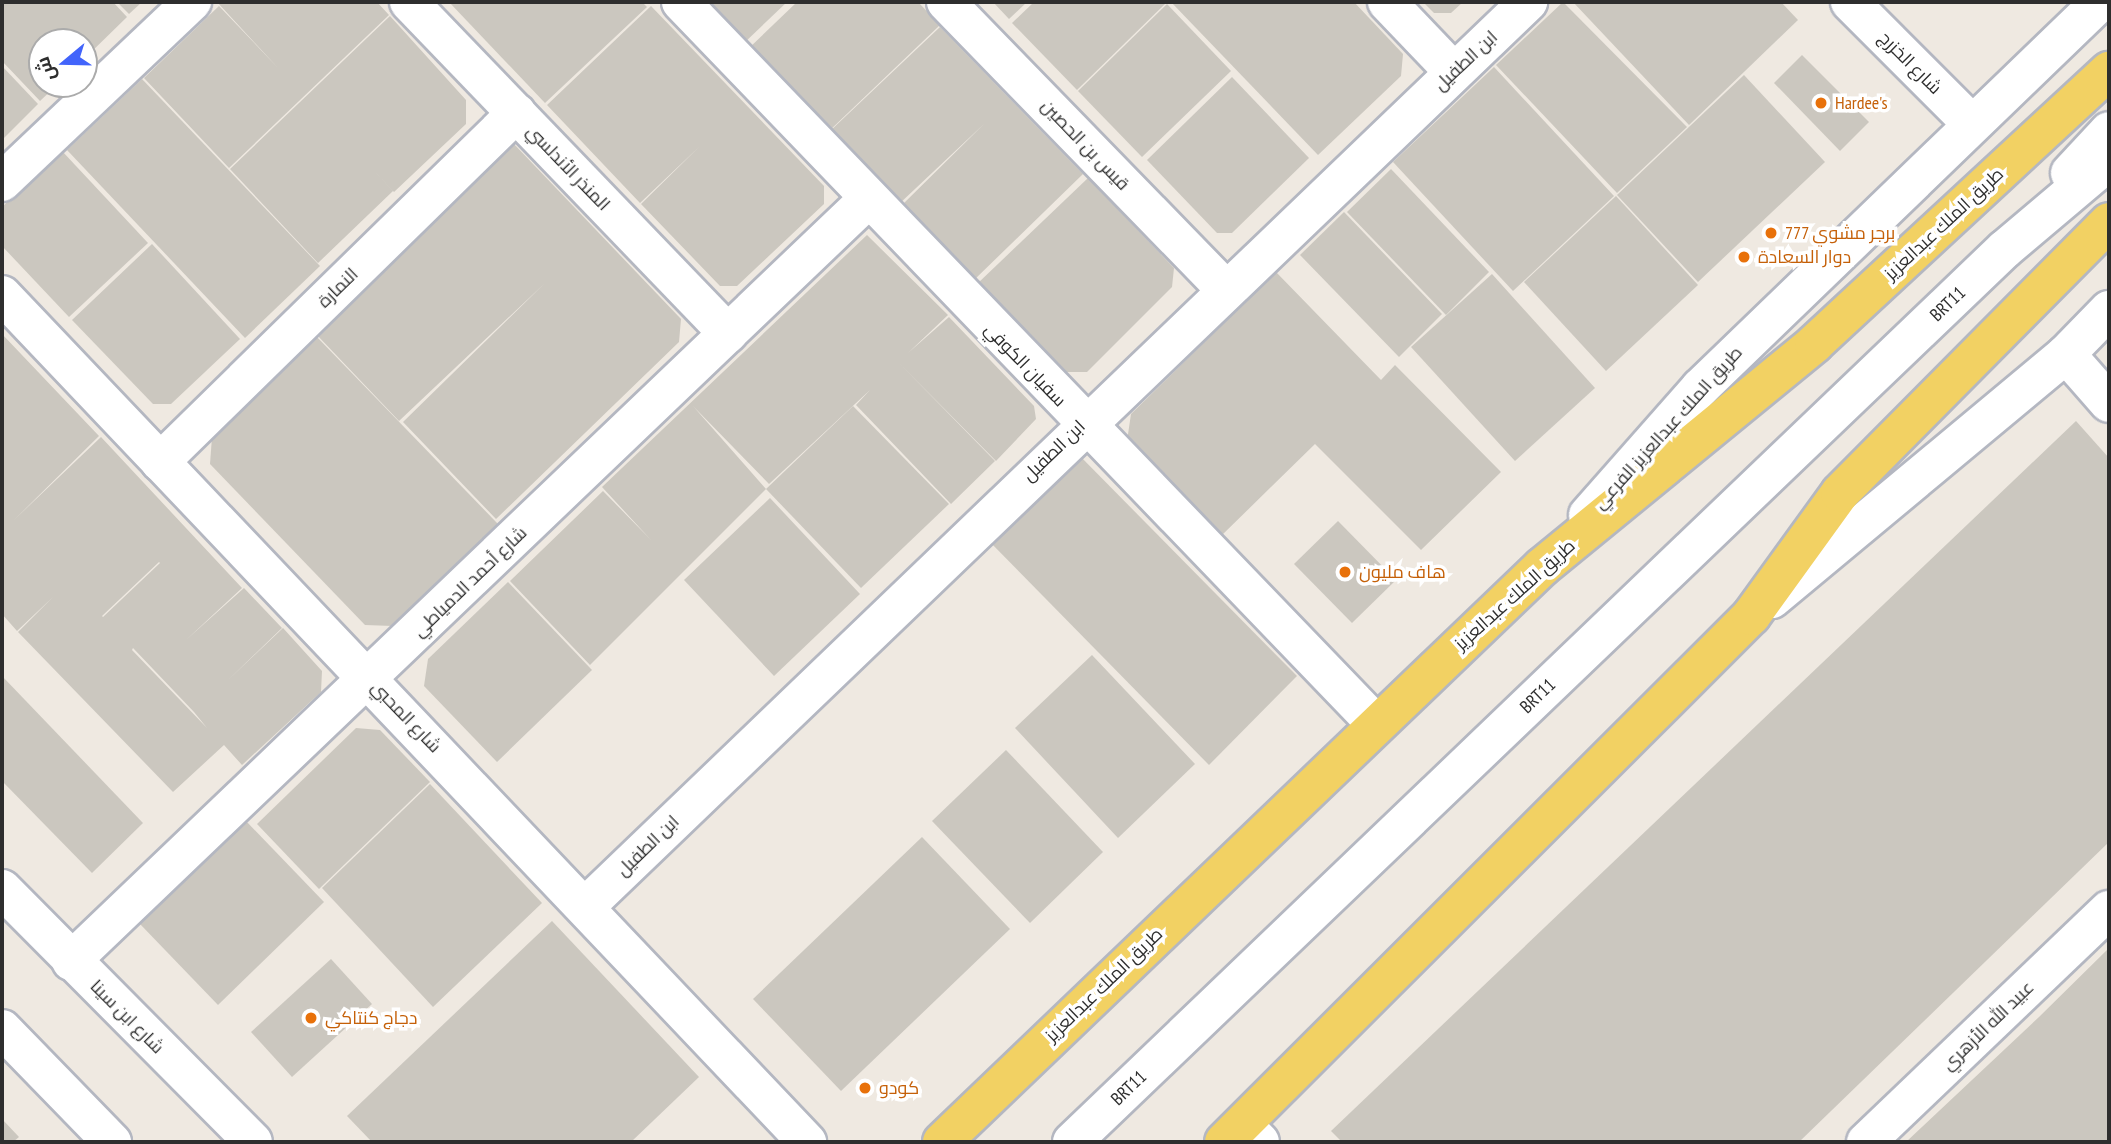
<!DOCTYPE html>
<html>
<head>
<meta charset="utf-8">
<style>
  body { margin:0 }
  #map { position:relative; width:2111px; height:1144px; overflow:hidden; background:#efe9e1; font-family:"PT Sans Narrow",Cairo,sans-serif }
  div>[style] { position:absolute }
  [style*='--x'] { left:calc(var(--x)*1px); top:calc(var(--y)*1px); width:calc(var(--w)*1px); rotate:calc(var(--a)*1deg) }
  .building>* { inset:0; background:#cbc7bf }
  .roads { filter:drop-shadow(2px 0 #b4b7c1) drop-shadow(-2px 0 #b4b7c1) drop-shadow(0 2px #b4b7c1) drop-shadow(0 -2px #b4b7c1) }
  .street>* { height:38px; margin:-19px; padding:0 19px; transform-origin:19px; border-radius:19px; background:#fff }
  .secondary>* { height:38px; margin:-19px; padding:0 19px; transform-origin:19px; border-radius:19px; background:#fff }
  .primary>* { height:38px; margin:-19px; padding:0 19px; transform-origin:19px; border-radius:19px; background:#f2d163 }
  .dots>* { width:19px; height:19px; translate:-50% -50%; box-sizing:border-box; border:4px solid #fff; border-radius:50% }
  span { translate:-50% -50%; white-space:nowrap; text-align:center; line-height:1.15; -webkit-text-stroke:7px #fff; paint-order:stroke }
  .street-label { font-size:18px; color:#2e2e2e }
  .food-label { font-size:18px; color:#c56008 }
  .left { translate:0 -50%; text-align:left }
  .frame { position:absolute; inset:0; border:4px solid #2e2e2e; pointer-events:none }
  .north { position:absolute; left:28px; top:28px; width:70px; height:70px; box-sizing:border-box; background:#fff; border:2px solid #ababab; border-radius:50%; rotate:251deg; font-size:19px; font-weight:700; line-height:28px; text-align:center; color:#2e2e2e }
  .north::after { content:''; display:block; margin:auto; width:24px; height:32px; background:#4264fb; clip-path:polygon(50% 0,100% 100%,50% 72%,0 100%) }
</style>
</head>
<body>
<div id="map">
  <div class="building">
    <div style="clip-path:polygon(2px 2px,113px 2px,127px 17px,84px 59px,84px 42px,42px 42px,42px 84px,58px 84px,40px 101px,2px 61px)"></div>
    <div style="clip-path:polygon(117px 2px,142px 2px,129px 14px)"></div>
    <div style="clip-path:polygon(217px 2px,377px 2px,389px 15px,229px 168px,144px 78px,219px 6px,279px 69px)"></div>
    <div style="clip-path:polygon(449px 2px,642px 2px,647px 7px,545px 103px)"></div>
    <div style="clip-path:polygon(703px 2px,787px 2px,743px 44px)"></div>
    <div style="clip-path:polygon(797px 2px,918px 2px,940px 25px,827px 133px,748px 49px)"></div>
    <div style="clip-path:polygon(993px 2px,1027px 2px,1009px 19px)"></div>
    <div style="clip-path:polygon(1034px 2px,1165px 2px,1166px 3px,1077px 90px,1012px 23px)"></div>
    <div style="clip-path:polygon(1171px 2px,1354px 2px,1403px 54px,1401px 76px,1318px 155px)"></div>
    <div style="clip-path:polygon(1423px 2px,1463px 2px,1451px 13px,1434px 13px)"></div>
    <div style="clip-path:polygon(1563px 2px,1687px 127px,1617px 193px,1496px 65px)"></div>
    <div style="clip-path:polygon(1573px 2px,1781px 2px,1798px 20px,1689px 125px)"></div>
    <div style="clip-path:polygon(1167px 4px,1231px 71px,1142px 157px,1078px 91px)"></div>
    <div style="clip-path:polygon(651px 6px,824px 186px,824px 204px,737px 286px,720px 286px,641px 204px,700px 146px,640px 203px,547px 105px)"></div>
    <div style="clip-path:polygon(390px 16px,466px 100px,466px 124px,394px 192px,347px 142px,393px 191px,318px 263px,230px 169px)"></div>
    <div style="clip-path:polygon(940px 27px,1083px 174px,973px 281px,901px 206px,985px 123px,898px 205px,829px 132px)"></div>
    <div style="clip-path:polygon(1802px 55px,1869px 122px,1840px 151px,1774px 83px)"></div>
    <div style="clip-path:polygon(2px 66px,38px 104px,2px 140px)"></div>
    <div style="clip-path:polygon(1494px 67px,1614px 196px,1513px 291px,1393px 162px)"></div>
    <div style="clip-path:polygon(1744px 75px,1825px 162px,1698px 282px,1617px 195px)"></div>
    <div style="clip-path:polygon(1232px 77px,1309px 158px,1232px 233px,1217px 233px,1147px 160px)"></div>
    <div style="clip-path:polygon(142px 79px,320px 266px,245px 338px,67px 150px)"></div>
    <div style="clip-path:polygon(513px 143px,681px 319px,679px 342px,496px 519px,403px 422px,545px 283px,399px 421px,316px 334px)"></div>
    <div style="clip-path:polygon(62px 151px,148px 243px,69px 317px,2px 246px,2px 207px)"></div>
    <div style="clip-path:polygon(1391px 169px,1489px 272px,1446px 315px,1347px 212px)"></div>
    <div style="clip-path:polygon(1088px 178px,1174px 268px,1172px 287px,1087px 372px,1060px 372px,977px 284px)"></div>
    <div style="clip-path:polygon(1616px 196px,1698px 285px,1606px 371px,1524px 282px)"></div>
    <div style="clip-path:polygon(1344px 212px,1442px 314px,1399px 357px,1300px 255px)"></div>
    <div style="clip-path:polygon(867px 235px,948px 315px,908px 353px,949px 317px,1034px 406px,1036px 419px,996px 461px,899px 363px,995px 461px,951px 504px,856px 405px,870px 390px,769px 484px,693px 406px,766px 489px,590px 665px,510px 581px,603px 491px,651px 540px,602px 487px)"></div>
    <div style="clip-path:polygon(152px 244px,240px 339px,171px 404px,153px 404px,72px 320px)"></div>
    <div style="clip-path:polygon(1276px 272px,1381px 380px,1395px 365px,1501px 472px,1421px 550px,1315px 444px,1220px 537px,1127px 441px,1131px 414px)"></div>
    <div style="clip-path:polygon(1492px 274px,1595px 388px,1515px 461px,1411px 347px)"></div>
    <div style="clip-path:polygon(evenodd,2px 334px,99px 436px,13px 521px,101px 437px,242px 588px,186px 640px,244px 588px,282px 628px,226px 682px,283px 628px,322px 671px,321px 692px,242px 765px,224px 745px,173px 792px,18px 632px,53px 597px,17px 631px,2px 614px,2px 334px,159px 562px,160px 563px,103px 617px,102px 616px,159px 562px,2px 334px,133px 648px,194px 712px,207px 728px,132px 650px,133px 648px)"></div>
    <div style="clip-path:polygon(316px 336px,498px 524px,393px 626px,365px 625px,210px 464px,212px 437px)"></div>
    <div style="clip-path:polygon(853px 406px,949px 504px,861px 588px,766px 489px)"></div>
    <div style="clip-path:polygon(2076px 421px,2109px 458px,2109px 842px,1799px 1142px,1342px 1142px,1331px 1131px)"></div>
    <div style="clip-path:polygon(1075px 451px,1297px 676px,1209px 765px,987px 539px)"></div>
    <div style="clip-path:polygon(770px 498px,860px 594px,774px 676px,684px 580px)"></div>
    <div style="clip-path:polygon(1338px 521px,1396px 580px,1352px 623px,1294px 564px)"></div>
    <div style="clip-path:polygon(508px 582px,592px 670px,497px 762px,424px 686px,428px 659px)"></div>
    <div style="clip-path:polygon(1092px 655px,1195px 764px,1118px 838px,1015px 728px)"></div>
    <div style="clip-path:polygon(2px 676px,143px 823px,92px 873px,2px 781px)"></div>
    <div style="clip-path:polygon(356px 728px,380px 730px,430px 782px,319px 889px,257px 824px)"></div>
    <div style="clip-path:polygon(1006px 750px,1103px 852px,1030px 923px,932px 821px)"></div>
    <div style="clip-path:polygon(430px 784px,542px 903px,433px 1007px,322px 888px)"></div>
    <div style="clip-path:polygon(246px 821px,324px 902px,218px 1005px,140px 924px)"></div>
    <div style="clip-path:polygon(922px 837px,1010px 929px,841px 1091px,753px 999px)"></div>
    <div style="clip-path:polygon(552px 921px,699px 1077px,631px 1142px,372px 1142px,347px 1116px)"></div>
    <div style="clip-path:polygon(2109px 948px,2109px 1142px,1906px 1142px,2039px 1017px)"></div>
    <div style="clip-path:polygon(331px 959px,372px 1004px,292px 1077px,251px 1032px)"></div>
    <div style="clip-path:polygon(2px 1119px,19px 1137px,13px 1142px,2px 1142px)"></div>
  </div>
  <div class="roads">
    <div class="street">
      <div style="--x:409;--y:2;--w:460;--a:46.1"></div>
      <div style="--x:681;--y:2;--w:999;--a:46.09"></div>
      <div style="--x:946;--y:2;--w:400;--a:45.8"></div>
      <div style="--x:1387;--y:2;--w:97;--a:46.3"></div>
      <div style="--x:1850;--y:2;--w:171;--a:45"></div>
      <div style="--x:2;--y:182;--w:262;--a:-43.5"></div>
      <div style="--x:2;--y:295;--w:1169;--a:46.46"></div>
      <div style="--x:2066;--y:354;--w:65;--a:48.7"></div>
      <div style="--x:160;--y:462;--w:499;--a:-44.4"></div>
      <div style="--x:586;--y:906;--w:1306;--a:-43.82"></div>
      <div style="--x:71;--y:961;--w:1101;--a:-43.71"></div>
      <div style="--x:1243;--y:1125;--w:24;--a:45"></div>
      <div style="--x:1866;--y:1142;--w:336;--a:-43.7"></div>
    </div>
    <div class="secondary">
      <div style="--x:2070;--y:173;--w:57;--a:-47.1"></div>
      <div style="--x:1588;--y:515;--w:169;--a:-48.6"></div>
      <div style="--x:1700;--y:388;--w:556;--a:-43.98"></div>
      <div style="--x:1772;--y:599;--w:383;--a:-39.8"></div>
      <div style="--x:2066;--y:354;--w:62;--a:-45.7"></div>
      <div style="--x:2;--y:889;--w:356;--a:45.2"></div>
      <div style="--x:2;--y:1029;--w:158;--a:45.8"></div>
      <div style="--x:1072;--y:1142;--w:1291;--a:-43.75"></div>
      <div style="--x:2005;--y:249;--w:136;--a:-40.2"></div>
    </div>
    <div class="primary">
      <div style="--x:942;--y:1142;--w:831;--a:-43.78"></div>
      <div style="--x:1542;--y:567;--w:352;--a:-39.3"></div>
      <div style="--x:1814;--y:344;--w:402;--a:-42.8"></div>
      <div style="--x:1224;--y:1142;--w:745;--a:-44.95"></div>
      <div style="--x:1751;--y:616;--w:152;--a:-54.1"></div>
      <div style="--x:1840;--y:493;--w:382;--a:-45.2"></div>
    </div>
  </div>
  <div class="dots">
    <div style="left:1821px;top:103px;background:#e8710a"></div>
    <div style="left:1771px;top:233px;background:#e8710a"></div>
    <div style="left:1744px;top:257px;background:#e8710a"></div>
    <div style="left:1345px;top:572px;background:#e8710a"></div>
    <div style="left:311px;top:1018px;background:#e8710a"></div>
    <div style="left:865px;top:1088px;background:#e8710a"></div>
  </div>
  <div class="street-label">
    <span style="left:1466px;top:61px;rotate:-43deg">ابن الطفيل</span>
    <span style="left:1910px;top:63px;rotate:45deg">شارع الخزرج</span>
    <span style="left:1085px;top:145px;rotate:46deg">قيس بن الحصين</span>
    <span style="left:568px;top:168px;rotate:46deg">المنذر الأندلسي</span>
    <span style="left:1944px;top:224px;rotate:-43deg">طريق الملك عبدالعزيز</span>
    <span style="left:338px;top:288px;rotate:-44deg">النمارة</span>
    <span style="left:1948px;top:304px;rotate:-44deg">BRT11</span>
    <span style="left:1025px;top:365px;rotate:46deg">سفيان الكوفي</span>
    <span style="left:1668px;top:428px;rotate:-48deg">طريق الملك عبدالعزيز الفرعي</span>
    <span style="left:1054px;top:451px;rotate:-44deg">ابن الطفيل</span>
    <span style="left:470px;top:582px;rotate:-44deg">شارع أحمد الدمياطي</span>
    <span style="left:1515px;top:595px;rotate:-42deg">طريق الملك عبدالعزيز</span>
    <span style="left:1538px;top:696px;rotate:-44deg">BRT11</span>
    <span style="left:406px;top:717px;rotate:46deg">شارع المحبي</span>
    <span style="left:648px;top:846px;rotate:-44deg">ابن الطفيل</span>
    <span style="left:1104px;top:985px;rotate:-44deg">طريق الملك عبدالعزيز</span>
    <span style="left:127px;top:1017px;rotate:45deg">شارع ابن سينا</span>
    <span style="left:1988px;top:1026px;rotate:-44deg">عبيد الله الأزهري</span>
    <span style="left:1129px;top:1088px;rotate:-44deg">BRT11</span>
  </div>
  <div class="food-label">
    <span class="left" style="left:1835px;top:103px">Hardee's</span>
    <span class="left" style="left:1785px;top:233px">777 برجر مشوي</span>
    <span class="left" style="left:1758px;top:257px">دوار السعادة</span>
    <span class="left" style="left:1359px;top:572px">هاف مليون</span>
    <span class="left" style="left:325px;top:1018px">دجاج كنتاكي</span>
    <span class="left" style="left:879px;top:1088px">كودو</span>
  </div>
  <div class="frame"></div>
  <div class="north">ش</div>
</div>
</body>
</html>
